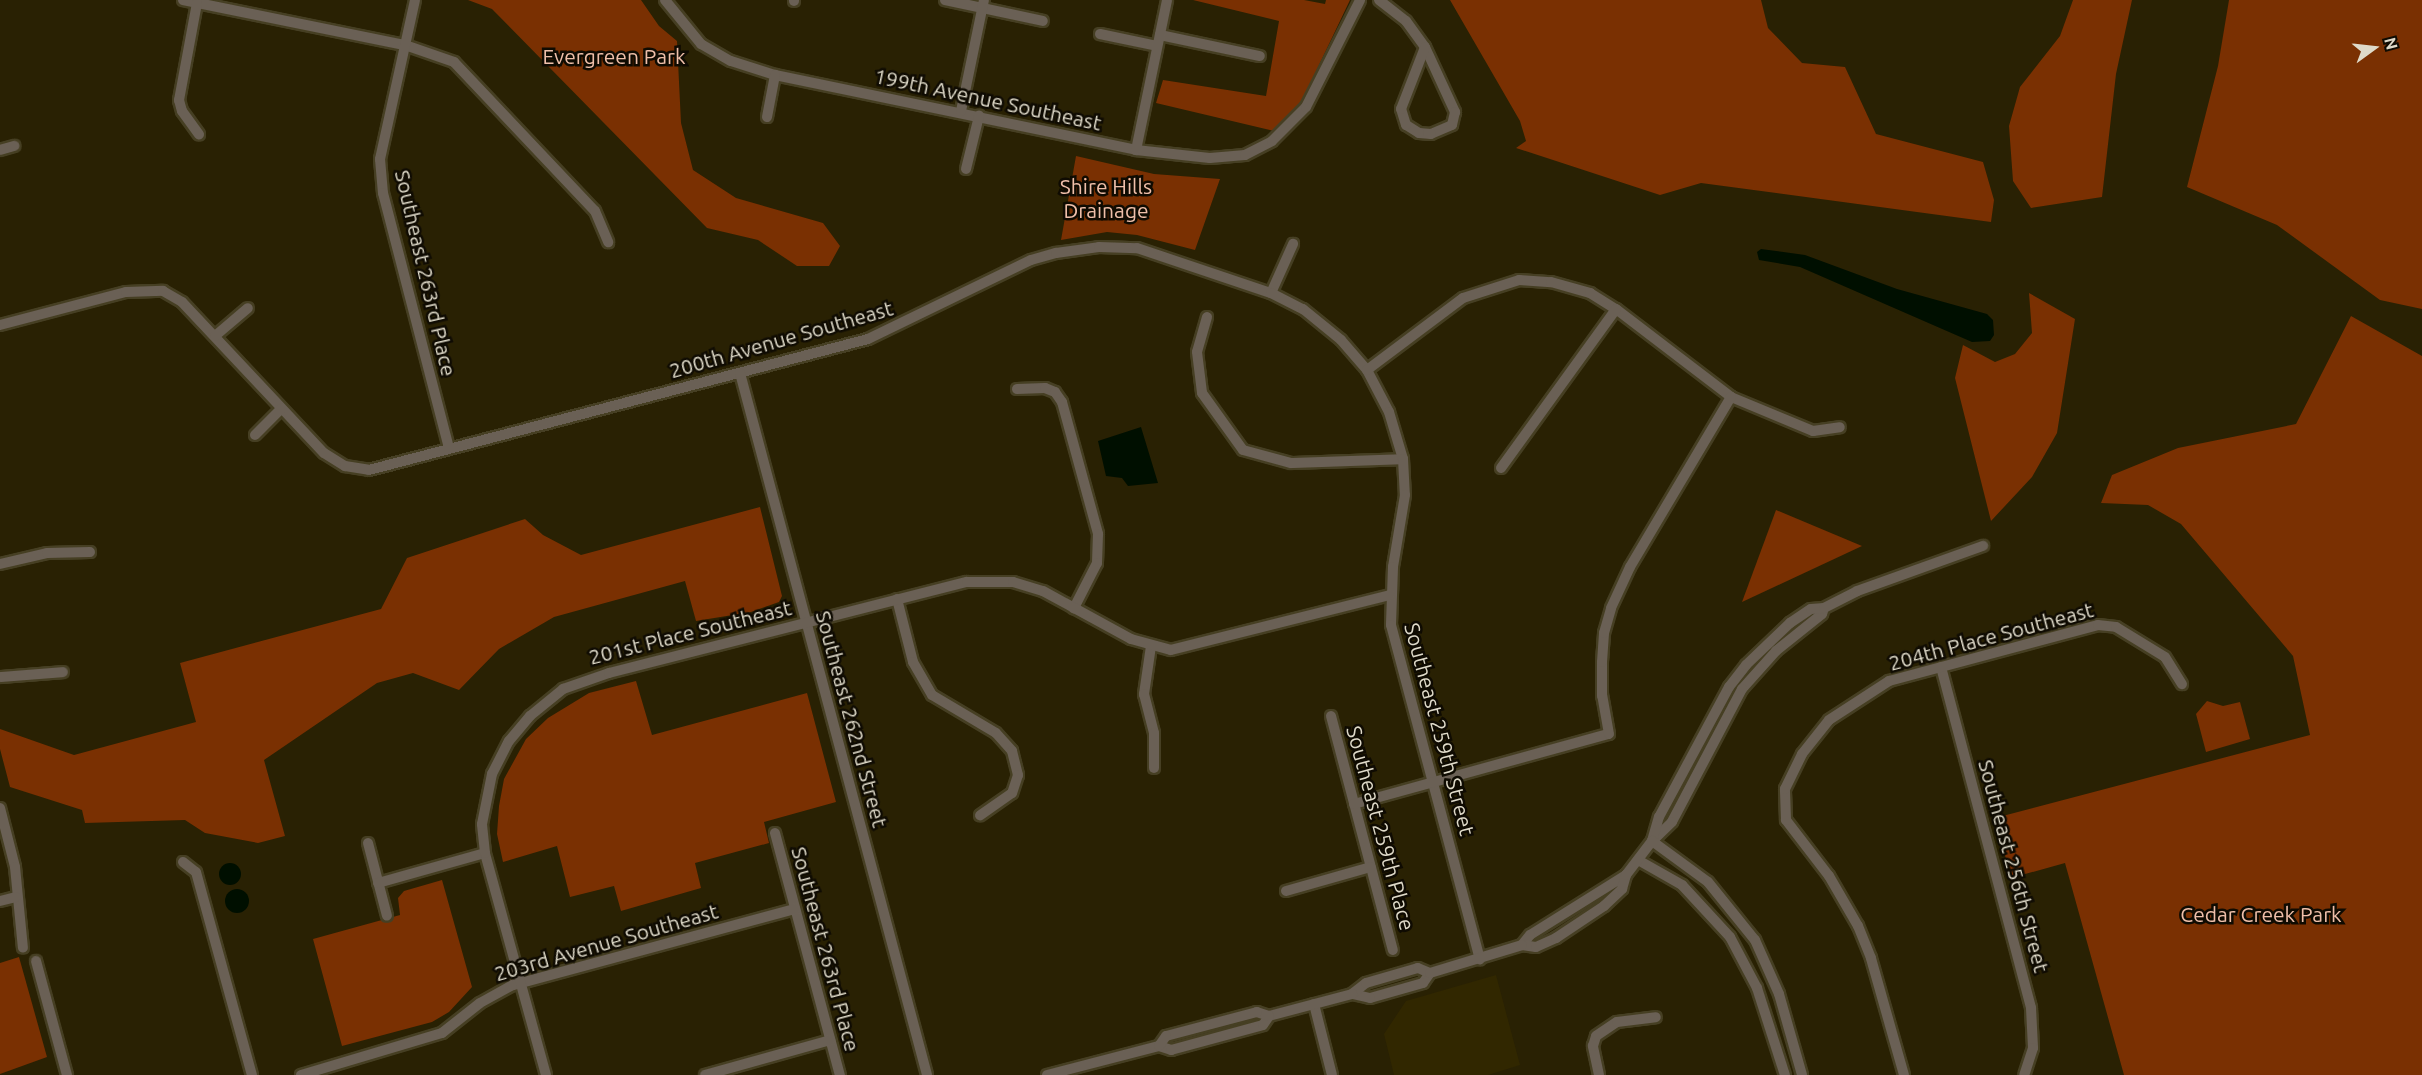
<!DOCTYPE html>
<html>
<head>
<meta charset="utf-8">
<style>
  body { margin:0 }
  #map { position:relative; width:2422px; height:1075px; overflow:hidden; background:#292103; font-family:Ubuntu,sans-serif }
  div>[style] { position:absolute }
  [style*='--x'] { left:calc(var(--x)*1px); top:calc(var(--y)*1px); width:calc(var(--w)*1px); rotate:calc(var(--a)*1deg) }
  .built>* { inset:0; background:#312700 }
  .green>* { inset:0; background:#7a3002 }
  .water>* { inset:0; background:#000f00 }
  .round { border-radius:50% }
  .roads { filter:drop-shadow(2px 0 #463f23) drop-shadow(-2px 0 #463f23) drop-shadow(0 2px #463f23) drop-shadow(0 -2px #463f23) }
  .street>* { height:10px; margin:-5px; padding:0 5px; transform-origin:5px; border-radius:5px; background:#6a6055 }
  span { translate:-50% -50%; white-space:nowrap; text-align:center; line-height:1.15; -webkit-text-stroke:5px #0f0b02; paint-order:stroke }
  .park-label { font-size:21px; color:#efbfa9 }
  .street-label { font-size:21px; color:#dfdac9 }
  .north { position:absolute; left:2344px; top:18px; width:60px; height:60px; -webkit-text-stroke:4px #0f0b02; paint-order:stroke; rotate:75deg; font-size:16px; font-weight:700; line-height:24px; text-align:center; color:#dfdac9 }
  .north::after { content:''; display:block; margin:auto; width:21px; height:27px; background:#dfdac9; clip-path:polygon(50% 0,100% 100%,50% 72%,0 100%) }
</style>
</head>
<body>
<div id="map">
  <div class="built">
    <div style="clip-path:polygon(1496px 975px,1520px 1065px,1488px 1075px,1394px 1075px,1384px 1034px,1406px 1001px)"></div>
  </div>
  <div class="green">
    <div style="clip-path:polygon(468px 0,641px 0,659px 26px,677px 41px,681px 123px,693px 170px,736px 198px,823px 223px,840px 246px,829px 266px,797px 266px,758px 240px,707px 228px,492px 9px)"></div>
    <div style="clip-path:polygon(1193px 0,1304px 0,1325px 4px,1326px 0,1350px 0,1300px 105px,1274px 131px,1156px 103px,1163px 80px,1266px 96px,1279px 21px)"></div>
    <div style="clip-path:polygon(1450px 0,1761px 0,1768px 28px,1802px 63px,1845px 67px,1876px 134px,1983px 162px,1994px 200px,1991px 222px,1701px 183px,1660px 195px,1516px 148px,1526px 141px,1520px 121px)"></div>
    <div style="clip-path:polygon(2073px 0,2132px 0,2116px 74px,2102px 197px,2031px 208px,2013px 181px,2009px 126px,2020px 87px,2060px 36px)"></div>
    <div style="clip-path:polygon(2229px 0,2422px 0,2422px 309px,2380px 300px,2277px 225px,2187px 187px,2218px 66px)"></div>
    <div style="clip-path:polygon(1076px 156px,1154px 174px,1220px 179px,1195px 250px,1137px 235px,1107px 232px,1061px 240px)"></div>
    <div style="clip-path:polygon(2029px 293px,2075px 319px,2057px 433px,2032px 477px,1991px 521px,1955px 378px,1963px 345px,1995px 362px,2015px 354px,2032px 333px)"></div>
    <div style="clip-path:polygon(2351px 316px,2422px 356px,2422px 1075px,2124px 1075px,2065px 863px,2011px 878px,1995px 818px,2310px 735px,2293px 656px,2181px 524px,2148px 505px,2101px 503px,2112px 475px,2178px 448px,2296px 424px)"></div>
    <div style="clip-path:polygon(760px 507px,782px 596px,779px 602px,751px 612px,696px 621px,685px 581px,554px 617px,499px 649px,459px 690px,413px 673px,377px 683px,264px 760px,285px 836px,258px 843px,205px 833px,185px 820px,85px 823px,82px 810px,10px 787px,0 749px,0 729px,74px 755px,196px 722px,180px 663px,381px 609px,407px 558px,525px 519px,543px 535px,581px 555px)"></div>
    <div style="clip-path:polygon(1776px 510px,1862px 546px,1742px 602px)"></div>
    <div style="clip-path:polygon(636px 681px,652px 735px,807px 693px,836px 802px,764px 822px,769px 843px,695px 863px,701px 888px,621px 911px,614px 886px,570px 897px,557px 846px,503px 862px,497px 834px,499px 806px,504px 779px,526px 739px,548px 718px,589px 693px)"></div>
    <div style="clip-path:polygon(2207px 701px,2223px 706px,2240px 702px,2250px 739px,2206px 752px,2196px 714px)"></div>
    <div style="clip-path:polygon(442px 880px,472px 987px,449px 1012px,432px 1022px,342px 1046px,313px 939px,400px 915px,398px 898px,404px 891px)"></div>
    <div style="clip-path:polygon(19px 957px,47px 1057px,0 1074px,0 963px)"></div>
  </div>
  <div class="water">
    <div style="clip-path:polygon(1761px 249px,1805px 255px,1897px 289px,1987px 314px,1993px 320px,1994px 335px,1990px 341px,1972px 342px,1800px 267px,1759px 260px,1757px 252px)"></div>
    <div style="clip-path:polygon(1141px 427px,1158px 483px,1128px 486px,1122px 478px,1106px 476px,1098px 441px)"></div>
    <div class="round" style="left:219px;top:863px;width:22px;height:22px"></div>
    <div class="round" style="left:225px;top:889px;width:24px;height:24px"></div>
  </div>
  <div class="roads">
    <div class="street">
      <div style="--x:183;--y:0;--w:227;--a:11.5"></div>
      <div style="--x:405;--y:45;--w:52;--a:19.1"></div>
      <div style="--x:454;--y:62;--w:205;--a:46.6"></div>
      <div style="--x:595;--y:211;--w:34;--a:67"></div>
      <div style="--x:415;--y:0;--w:163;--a:102.4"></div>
      <div style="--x:380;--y:159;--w:34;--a:85"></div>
      <div style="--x:383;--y:193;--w:264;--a:75.5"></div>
      <div style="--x:665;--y:0;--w:57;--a:50.7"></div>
      <div style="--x:701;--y:44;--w:34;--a:30"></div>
      <div style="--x:731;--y:61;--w:46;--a:17.7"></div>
      <div style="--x:775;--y:75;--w:369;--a:11.7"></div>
      <div style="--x:1136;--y:150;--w:74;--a:6.2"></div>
      <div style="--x:1210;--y:158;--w:35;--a:-5"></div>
      <div style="--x:1245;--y:155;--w:30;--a:-27"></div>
      <div style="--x:1272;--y:141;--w:48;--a:-45"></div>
      <div style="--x:1306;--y:107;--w:120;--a:-63.2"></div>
      <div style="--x:945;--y:0;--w:100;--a:12.1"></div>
      <div style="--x:1379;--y:0;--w:34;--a:38"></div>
      <div style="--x:1406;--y:21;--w:32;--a:54"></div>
      <div style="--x:1425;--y:47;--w:72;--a:65.2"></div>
      <div style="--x:1455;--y:112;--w:13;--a:103"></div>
      <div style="--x:1452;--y:125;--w:23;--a:157"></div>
      <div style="--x:1431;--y:134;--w:12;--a:-175"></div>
      <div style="--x:1419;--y:133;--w:15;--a:-148"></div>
      <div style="--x:1406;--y:125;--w:17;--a:-107"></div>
      <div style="--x:1401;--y:109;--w:66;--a:-68.8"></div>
      <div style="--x:794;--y:1;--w:1;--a:-90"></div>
      <div style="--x:197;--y:3;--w:99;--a:100.5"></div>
      <div style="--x:179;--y:100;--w:11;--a:75"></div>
      <div style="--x:182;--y:111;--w:29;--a:54"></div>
      <div style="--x:1100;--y:34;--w:58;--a:11.9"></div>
      <div style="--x:1160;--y:35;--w:102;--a:11.9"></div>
      <div style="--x:961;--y:111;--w:113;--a:-78.3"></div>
      <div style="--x:767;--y:117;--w:43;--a:-79.2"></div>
      <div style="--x:0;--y:150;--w:15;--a:-16"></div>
      <div style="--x:1136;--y:150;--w:153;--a:-78.3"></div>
      <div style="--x:966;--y:169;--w:55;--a:-76.2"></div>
      <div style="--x:1271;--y:293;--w:54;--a:-65.8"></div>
      <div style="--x:1207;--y:317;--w:36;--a:106"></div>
      <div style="--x:1197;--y:352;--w:41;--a:83"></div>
      <div style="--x:1202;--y:393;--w:70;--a:54.3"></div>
      <div style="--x:1243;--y:450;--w:50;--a:15.2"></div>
      <div style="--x:1291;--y:463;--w:112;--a:-2"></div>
      <div style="--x:0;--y:325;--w:130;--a:-14.7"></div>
      <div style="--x:126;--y:292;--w:37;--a:-2"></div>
      <div style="--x:163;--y:291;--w:22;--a:30"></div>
      <div style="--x:182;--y:302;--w:207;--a:46.8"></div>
      <div style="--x:324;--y:453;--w:25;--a:32"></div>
      <div style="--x:345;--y:466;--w:24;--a:9"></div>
      <div style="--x:369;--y:470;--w:516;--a:-14.71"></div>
      <div style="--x:868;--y:339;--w:181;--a:-25.9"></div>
      <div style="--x:1031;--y:260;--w:26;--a:-16"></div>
      <div style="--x:1056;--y:253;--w:43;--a:-7.9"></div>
      <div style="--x:1099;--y:247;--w:38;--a:2"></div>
      <div style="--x:1137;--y:248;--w:141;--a:18.6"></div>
      <div style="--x:1271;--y:293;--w:36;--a:27"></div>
      <div style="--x:1303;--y:309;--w:49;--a:39.2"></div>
      <div style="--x:1341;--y:340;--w:40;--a:49"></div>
      <div style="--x:1367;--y:370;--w:47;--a:62.4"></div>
      <div style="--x:1389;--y:412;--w:49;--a:73.4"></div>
      <div style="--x:1403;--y:459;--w:36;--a:87"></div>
      <div style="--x:1405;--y:495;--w:73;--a:99.5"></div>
      <div style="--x:1393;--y:567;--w:58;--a:92"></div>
      <div style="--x:1391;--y:625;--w:346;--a:75.1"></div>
      <div style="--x:215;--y:336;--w:43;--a:-40.3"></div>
      <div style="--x:1367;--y:370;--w:120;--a:-36.9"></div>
      <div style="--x:1463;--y:298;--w:59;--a:-17.8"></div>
      <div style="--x:1519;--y:280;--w:32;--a:4"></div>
      <div style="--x:1551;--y:282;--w:41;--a:15.8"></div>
      <div style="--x:1590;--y:293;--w:31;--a:32"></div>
      <div style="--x:1616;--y:309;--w:145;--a:37.4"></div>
      <div style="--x:1731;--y:397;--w:89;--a:22.5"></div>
      <div style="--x:1813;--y:431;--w:27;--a:-8"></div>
      <div style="--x:740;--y:373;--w:726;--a:75.08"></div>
      <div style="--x:1017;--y:389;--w:28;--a:-2"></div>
      <div style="--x:1045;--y:388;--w:11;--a:22"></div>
      <div style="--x:1055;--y:392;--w:12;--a:55"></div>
      <div style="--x:1062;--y:402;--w:137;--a:74.7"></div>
      <div style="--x:1098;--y:534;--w:29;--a:92"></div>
      <div style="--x:1097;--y:563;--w:51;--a:117.1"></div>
      <div style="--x:255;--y:435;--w:37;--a:-45"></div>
      <div style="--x:1501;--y:468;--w:196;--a:-54.1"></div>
      <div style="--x:0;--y:564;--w:48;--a:-13.2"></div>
      <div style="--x:47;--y:553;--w:43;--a:-1.3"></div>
      <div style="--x:897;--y:599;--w:65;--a:75.7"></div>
      <div style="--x:913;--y:662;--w:38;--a:60"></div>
      <div style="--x:932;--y:695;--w:74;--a:30.7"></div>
      <div style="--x:996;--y:733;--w:24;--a:48"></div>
      <div style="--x:1012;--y:751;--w:25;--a:76"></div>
      <div style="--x:1018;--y:775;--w:19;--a:108"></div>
      <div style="--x:1012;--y:793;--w:39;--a:145"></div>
      <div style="--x:1824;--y:608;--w:6;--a:108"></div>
      <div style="--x:1822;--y:614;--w:59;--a:141.2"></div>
      <div style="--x:1776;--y:651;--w:51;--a:131.8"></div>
      <div style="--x:1742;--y:689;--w:150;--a:117.8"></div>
      <div style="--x:1672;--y:822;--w:28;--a:136"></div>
      <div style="--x:1652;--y:841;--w:25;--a:-74"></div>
      <div style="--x:1659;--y:817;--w:148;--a:-61.7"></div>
      <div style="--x:1729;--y:687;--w:28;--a:-52"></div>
      <div style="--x:1746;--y:665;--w:61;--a:-43.7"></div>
      <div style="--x:1790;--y:623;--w:25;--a:-34"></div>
      <div style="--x:1811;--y:609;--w:13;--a:-4"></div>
      <div style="--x:1824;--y:608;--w:37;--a:-27"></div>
      <div style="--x:1857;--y:591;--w:134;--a:-19.7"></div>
      <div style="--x:1151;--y:646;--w:49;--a:98.3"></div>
      <div style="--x:1144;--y:694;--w:40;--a:75.6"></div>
      <div style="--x:1154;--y:733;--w:35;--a:90"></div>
      <div style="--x:1941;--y:667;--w:353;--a:75.2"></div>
      <div style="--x:2031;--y:1008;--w:40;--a:87.1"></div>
      <div style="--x:2033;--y:1048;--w:28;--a:108"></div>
      <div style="--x:0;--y:677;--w:63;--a:-4.5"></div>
      <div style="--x:1331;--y:716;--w:242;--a:75.2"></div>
      <div style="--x:1354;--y:804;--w:264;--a:-15.4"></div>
      <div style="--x:1609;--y:734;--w:39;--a:-100"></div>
      <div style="--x:1602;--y:696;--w:34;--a:-90"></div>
      <div style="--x:1602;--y:662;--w:29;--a:-86"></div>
      <div style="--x:1604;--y:633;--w:26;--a:-74"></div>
      <div style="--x:1611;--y:608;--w:45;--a:-65.1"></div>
      <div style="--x:1630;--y:567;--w:198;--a:-59.3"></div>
      <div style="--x:0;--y:808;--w:61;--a:75.7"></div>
      <div style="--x:15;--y:867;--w:81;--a:84.4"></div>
      <div style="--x:775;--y:833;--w:251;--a:75"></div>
      <div style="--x:368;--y:843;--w:75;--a:75.4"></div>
      <div style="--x:1638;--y:860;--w:51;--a:29.6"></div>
      <div style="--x:1682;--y:885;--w:71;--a:47.3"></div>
      <div style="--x:1730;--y:937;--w:58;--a:62.1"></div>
      <div style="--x:1757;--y:988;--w:91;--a:72.2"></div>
      <div style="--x:183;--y:862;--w:16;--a:38"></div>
      <div style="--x:196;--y:872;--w:211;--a:74.6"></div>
      <div style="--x:1626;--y:875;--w:113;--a:148"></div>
      <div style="--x:1530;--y:935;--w:13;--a:129"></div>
      <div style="--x:1522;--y:945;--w:14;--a:8"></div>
      <div style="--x:1536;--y:947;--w:22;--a:-24"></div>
      <div style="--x:1556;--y:938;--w:58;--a:-33.7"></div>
      <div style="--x:1604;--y:906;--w:25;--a:-43"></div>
      <div style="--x:1622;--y:889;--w:15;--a:-74"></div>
      <div style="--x:1626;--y:875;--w:43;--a:-52.6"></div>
      <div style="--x:1652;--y:841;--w:69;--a:36.2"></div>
      <div style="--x:1708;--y:882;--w:75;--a:51"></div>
      <div style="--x:1755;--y:940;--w:59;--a:66"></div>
      <div style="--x:1779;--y:994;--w:84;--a:74.1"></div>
      <div style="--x:378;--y:883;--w:111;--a:-15.7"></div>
      <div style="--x:1286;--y:891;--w:88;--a:-15.8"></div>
      <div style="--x:0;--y:901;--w:16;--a:-14"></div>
      <div style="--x:36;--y:961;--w:118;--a:74.8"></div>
      <div style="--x:1430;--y:973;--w:12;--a:125"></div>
      <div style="--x:1423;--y:983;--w:55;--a:164.2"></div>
      <div style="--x:1370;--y:998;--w:18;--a:-167"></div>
      <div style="--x:1352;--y:994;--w:18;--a:-38"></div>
      <div style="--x:1366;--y:983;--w:54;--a:-16.1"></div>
      <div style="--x:1418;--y:968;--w:13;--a:23"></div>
      <div style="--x:1430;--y:973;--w:96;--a:-16.9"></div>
      <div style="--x:1314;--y:1004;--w:73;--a:75.8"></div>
      <div style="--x:1269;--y:1016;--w:86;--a:-14.8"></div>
      <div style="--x:301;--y:1075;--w:147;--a:-16.6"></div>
      <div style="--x:442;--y:1033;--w:48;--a:-38.3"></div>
      <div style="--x:480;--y:1003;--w:38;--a:-29"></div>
      <div style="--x:513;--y:985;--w:292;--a:-15.1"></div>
      <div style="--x:546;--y:1075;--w:230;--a:-105.4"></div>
      <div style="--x:485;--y:853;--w:29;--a:-96"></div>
      <div style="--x:482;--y:824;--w:51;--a:-78.7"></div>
      <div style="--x:492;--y:774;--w:37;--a:-63"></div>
      <div style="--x:509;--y:741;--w:33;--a:-50"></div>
      <div style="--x:530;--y:716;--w:43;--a:-39.3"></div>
      <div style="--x:563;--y:689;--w:49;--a:-19.2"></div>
      <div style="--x:609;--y:673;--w:369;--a:-14.3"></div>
      <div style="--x:967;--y:582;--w:46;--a:0"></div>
      <div style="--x:1013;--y:582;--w:31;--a:17"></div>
      <div style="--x:1043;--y:591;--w:100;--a:28.6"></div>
      <div style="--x:1131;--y:639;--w:41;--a:15.4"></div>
      <div style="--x:1171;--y:650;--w:226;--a:-14.1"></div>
      <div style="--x:705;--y:1075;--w:130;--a:-15.6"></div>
      <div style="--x:1047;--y:1075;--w:116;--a:-14.5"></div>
      <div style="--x:1159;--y:1046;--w:13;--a:18"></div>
      <div style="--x:1171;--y:1050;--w:95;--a:-15.2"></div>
      <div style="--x:1263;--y:1025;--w:11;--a:-56"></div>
      <div style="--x:1269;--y:1016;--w:13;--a:-162"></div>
      <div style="--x:1257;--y:1012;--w:94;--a:165.2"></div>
      <div style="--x:1166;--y:1036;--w:12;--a:125"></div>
      <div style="--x:1599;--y:1075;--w:30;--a:-102"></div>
      <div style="--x:1593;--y:1046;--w:10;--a:-73"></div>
      <div style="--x:1596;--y:1036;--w:25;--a:-34"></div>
      <div style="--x:1617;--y:1022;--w:39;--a:-7"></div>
      <div style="--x:1904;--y:1075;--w:122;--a:-105.8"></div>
      <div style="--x:1871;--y:958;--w:35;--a:-112"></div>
      <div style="--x:1858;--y:926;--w:58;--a:-120.1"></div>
      <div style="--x:1829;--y:876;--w:71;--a:-127.5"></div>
      <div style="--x:1786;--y:820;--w:31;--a:-92"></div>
      <div style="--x:1785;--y:789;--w:39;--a:-64"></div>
      <div style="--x:1802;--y:754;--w:43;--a:-51.5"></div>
      <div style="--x:1829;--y:720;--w:72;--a:-33"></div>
      <div style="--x:1889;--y:681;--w:216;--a:-15"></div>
      <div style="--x:2098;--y:625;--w:18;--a:6"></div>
      <div style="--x:2116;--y:627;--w:57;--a:31.5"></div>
      <div style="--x:2165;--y:657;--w:32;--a:58"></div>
    </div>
  </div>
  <div class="park-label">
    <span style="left:614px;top:56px">Evergreen Park</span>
    <span style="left:1106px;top:198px">Shire Hills<br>Drainage</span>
    <span style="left:2261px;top:914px">Cedar Creek Park</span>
  </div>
  <div class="street-label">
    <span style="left:988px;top:99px;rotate:12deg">199th Avenue Southeast</span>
    <span style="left:426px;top:273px;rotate:77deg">Southeast 263rd Place</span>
    <span style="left:781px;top:339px;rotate:-16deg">200th Avenue Southeast</span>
    <span style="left:690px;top:632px;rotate:-14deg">201st Place Southeast</span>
    <span style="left:1991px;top:636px;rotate:-15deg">204th Place Southeast</span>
    <span style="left:852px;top:719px;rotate:75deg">Southeast 262nd Street</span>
    <span style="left:1440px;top:729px;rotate:75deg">Southeast 259th Street</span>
    <span style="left:1381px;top:828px;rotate:75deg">Southeast 259th Place</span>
    <span style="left:2014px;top:866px;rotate:75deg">Southeast 256th Street</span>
    <span style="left:606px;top:942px;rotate:-16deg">203rd Avenue Southeast</span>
    <span style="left:826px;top:949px;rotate:75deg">Southeast 263rd Place</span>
  </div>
  <div class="north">N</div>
</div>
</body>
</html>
